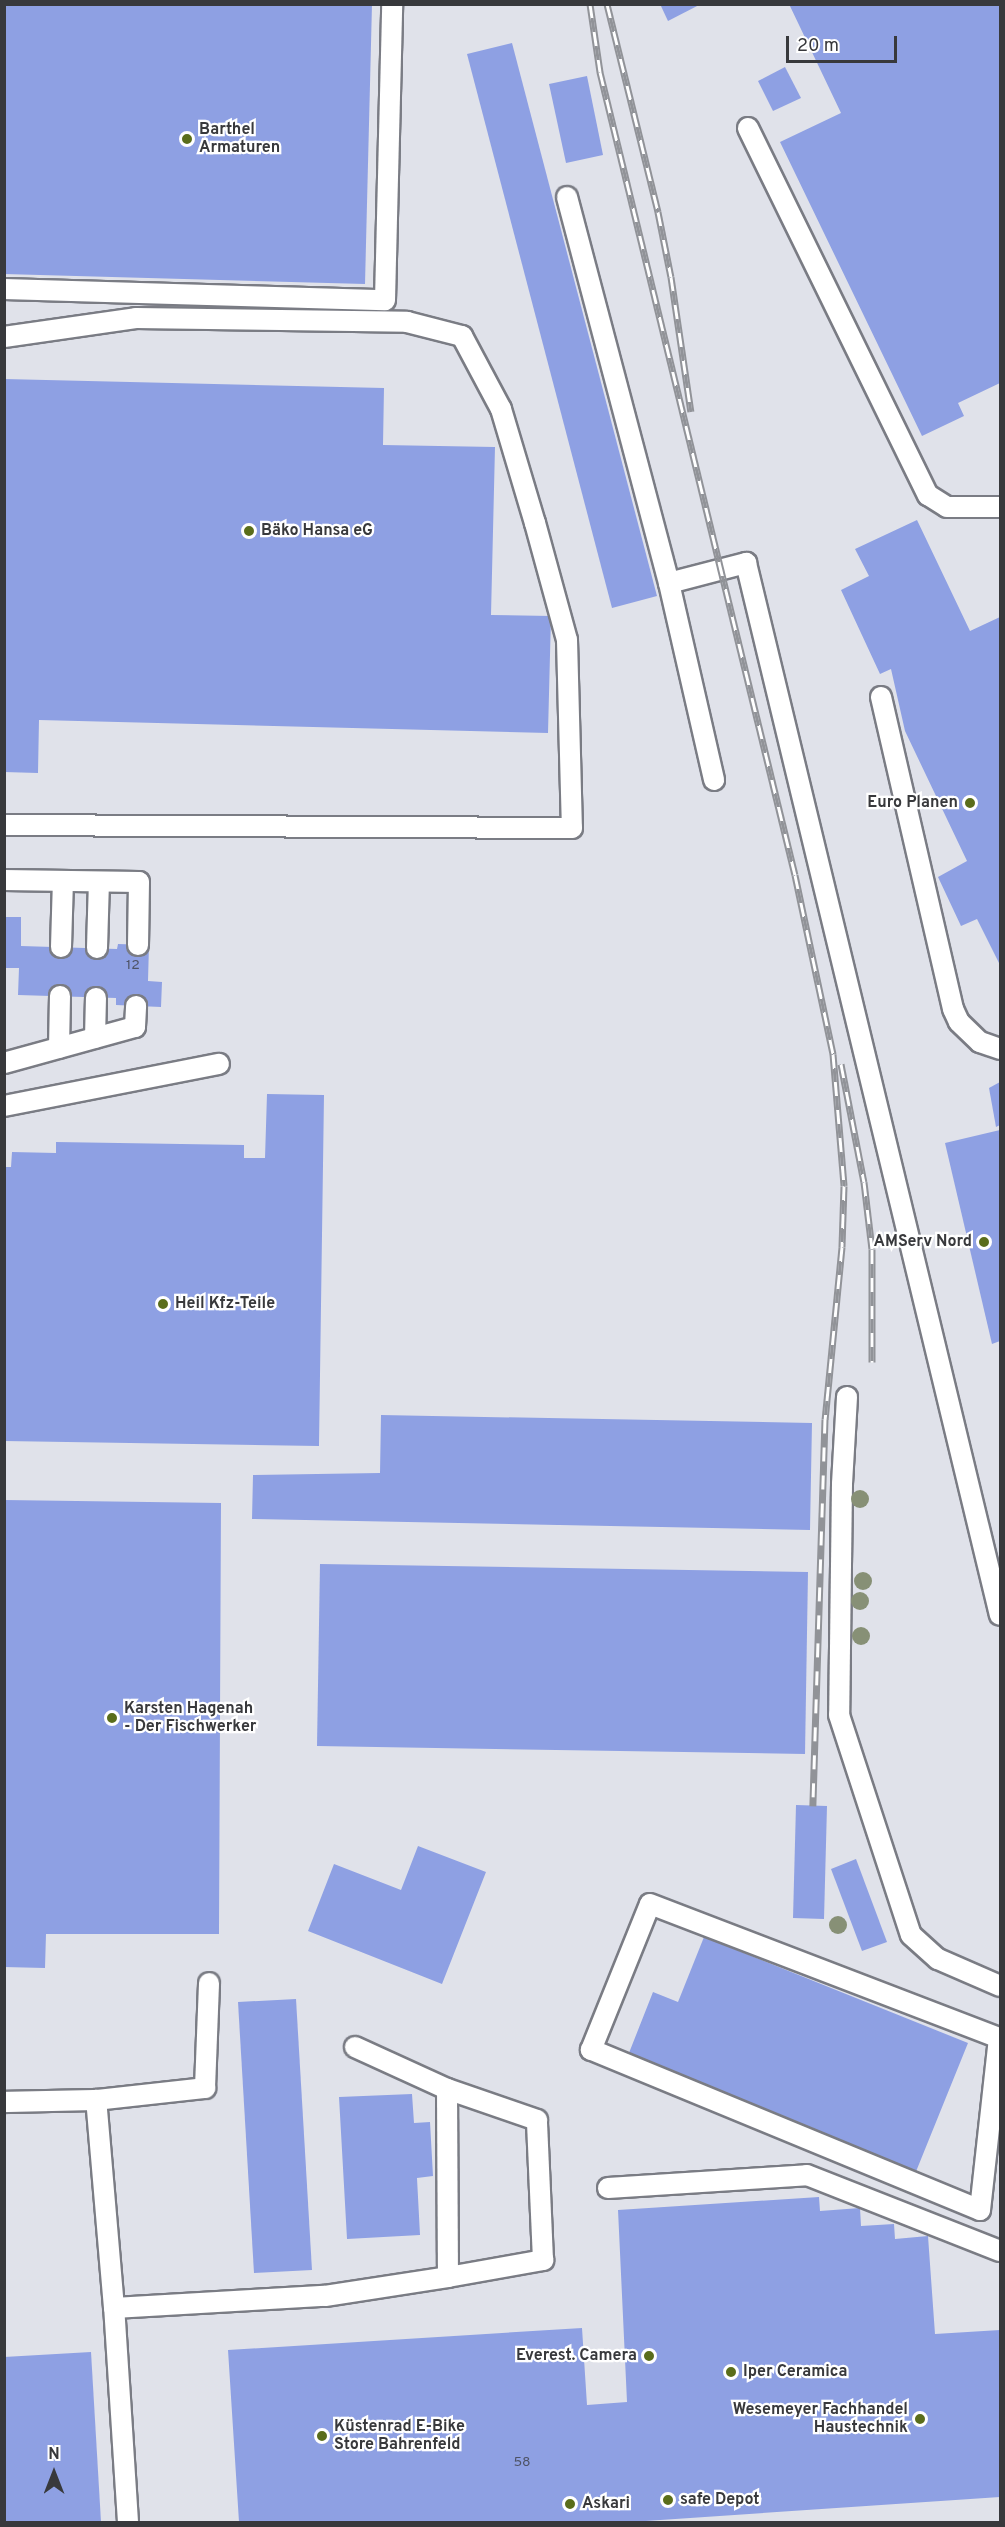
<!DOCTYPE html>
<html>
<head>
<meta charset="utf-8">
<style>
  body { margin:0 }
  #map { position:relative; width:1005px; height:2527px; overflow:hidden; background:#e0e2ea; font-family:Overpass,sans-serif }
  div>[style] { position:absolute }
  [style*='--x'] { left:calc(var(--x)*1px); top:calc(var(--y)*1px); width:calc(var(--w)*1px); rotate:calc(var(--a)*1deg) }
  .building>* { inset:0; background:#8ea0e3 }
  .roads { filter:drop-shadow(2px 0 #7a7c84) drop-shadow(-2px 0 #7a7c84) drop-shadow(0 2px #7a7c84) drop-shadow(0 -2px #7a7c84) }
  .service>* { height:20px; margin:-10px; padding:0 10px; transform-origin:10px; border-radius:10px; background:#fff }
  .rail>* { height:7px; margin-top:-3.5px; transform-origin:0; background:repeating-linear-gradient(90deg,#fff 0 14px,#919398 0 28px); box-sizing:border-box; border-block:2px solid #919398 }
  .trees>* { width:18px; height:18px; margin:-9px; border-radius:50%; background:#879076 }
  .dots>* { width:16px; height:16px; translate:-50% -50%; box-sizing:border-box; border:3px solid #fff; border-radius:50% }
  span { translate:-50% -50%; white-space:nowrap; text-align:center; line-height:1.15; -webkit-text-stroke:4.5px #fff; paint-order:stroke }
  .number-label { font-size:14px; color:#4e5366 }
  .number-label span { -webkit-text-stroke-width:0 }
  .poi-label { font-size:16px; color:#38393c; font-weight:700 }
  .left { translate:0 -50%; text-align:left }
  .right { translate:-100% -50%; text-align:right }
  .frame { position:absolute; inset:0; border:6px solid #38393c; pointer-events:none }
  .north { position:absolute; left:24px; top:2443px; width:60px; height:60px; -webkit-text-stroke:4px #fff; paint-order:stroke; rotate:0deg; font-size:16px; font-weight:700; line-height:24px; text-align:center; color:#38393c }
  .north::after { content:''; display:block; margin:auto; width:21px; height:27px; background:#38393c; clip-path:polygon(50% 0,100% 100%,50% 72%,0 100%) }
  .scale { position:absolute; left:786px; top:36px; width:111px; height:27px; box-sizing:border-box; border:3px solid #38393c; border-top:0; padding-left:8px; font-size:18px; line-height:21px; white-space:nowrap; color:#38393c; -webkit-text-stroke:4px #fff; paint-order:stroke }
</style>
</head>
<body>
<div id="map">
  <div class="building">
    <div style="clip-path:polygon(4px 4px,372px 4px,365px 284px,4px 274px)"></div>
    <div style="clip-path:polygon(660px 4px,701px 4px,668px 21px)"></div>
    <div style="clip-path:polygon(789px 4px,1000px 4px,1000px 383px,958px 403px,964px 416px,922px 436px,780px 142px,841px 113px)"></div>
    <div style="clip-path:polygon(512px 43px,657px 596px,612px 608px,467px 54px)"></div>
    <div style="clip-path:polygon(785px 67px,801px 98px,773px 111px,758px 81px)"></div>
    <div style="clip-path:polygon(587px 76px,603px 155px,566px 163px,549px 84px)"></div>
    <div style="clip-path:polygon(4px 379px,384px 388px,383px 445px,495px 447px,491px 615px,551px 616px,548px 733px,39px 720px,38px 773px,4px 772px)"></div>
    <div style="clip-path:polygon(917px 520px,970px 631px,1000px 617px,1000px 965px,977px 919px,961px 926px,938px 877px,967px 861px,905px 731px,891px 669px,880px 674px,841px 590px,869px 576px,855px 549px)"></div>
    <div style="clip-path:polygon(4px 917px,21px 917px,21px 946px,117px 949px,118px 944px,149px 945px,148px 981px,162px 982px,161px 1007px,116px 1005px,116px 998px,18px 995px,19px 968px,4px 968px)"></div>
    <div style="clip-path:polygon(1000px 1082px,1000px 1125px,996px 1127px,989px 1088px)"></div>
    <div style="clip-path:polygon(267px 1094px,324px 1095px,319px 1446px,4px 1441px,4px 1167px,11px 1167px,12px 1152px,56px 1153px,56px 1142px,244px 1145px,244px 1158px,265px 1158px)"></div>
    <div style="clip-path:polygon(1000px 1130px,1000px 1341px,992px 1344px,945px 1143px)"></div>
    <div style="clip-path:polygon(381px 1415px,812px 1423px,810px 1530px,252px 1519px,253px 1475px,380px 1473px)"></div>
    <div style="clip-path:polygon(4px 1500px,221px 1503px,219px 1934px,46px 1934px,45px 1968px,4px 1967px)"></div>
    <div style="clip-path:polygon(320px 1564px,808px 1572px,805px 1754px,317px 1746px)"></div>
    <div style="clip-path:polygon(796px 1805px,827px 1806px,824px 1919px,793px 1918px)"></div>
    <div style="clip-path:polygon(418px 1846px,486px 1872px,442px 1984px,308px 1931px,334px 1864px,401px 1890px)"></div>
    <div style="clip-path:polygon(856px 1859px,887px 1942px,862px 1951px,831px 1869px)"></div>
    <div style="clip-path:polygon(704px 1937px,968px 2043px,915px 2174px,627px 2058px,653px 1992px,678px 2002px)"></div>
    <div style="clip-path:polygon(296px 1999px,312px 2270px,254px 2273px,238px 2002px)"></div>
    <div style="clip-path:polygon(412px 2094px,414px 2123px,430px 2122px,433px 2176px,417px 2178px,420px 2235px,347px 2239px,339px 2097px)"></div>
    <div style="clip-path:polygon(819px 2197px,820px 2211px,860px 2208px,861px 2226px,894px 2224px,895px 2239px,928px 2236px,935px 2334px,1000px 2330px,1000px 2497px,631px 2522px,239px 2522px,228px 2350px,582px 2328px,587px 2405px,627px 2402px,618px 2210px)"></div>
    <div style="clip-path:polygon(91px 2352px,101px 2522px,4px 2522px,4px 2357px)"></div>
  </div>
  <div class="roads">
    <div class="service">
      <div style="--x:748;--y:128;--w:409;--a:63.9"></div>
      <div style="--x:928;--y:495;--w:22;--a:32"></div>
      <div style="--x:947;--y:507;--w:53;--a:0"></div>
      <div style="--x:567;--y:197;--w:399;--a:75.2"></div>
      <div style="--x:669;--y:583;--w:80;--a:-14.6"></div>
      <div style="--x:746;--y:563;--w:1082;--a:76.43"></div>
      <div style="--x:4;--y:289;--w:381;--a:1.7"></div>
      <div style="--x:385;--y:300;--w:296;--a:-88.6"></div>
      <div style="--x:4;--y:337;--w:133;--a:-8.2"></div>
      <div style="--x:136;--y:318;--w:271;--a:0.8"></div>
      <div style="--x:407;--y:322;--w:57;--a:14.3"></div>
      <div style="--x:462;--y:336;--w:83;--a:61.9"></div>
      <div style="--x:501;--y:409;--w:119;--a:73.4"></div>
      <div style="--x:535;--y:523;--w:121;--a:74.7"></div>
      <div style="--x:567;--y:640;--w:188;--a:88.5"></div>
      <div style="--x:572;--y:828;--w:568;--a:-179.7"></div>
      <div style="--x:669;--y:583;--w:202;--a:77.1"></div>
      <div style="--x:881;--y:697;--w:320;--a:77"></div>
      <div style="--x:953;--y:1009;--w:14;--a:65"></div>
      <div style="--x:959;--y:1022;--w:29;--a:44"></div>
      <div style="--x:980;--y:1042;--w:21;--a:19"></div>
      <div style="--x:4;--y:880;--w:135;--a:0.8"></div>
      <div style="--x:139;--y:882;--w:63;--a:90.9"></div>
      <div style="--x:61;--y:947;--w:66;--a:-88.3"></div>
      <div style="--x:97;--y:948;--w:66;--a:-88.3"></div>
      <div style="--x:95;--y:1038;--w:40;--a:-88.6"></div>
      <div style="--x:59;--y:1048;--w:52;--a:-88.9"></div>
      <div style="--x:4;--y:1063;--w:136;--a:-15.4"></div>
      <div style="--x:135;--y:1027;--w:21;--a:-87"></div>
      <div style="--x:4;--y:1106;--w:219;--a:-11.1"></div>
      <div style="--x:847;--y:1397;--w:87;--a:93.3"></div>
      <div style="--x:842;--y:1484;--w:231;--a:90.7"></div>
      <div style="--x:839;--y:1715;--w:231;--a:71.9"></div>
      <div style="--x:911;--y:1935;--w:36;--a:42"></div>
      <div style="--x:938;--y:1959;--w:68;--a:23.5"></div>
      <div style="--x:999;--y:2038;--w:173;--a:96.3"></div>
      <div style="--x:980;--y:2210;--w:421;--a:-157.6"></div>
      <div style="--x:591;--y:2050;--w:157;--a:-68"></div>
      <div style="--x:650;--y:1904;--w:374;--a:21"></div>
      <div style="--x:999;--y:2038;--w:1;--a:45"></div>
      <div style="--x:355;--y:2047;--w:101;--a:24.5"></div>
      <div style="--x:4;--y:2102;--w:92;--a:-1.2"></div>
      <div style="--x:608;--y:2188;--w:199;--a:-3.7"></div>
      <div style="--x:807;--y:2175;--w:207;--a:21.5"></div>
      <div style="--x:114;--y:2308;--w:209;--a:-94.9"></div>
      <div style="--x:96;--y:2100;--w:110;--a:-6.3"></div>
      <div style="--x:205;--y:2088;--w:105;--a:-87.8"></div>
      <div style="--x:128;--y:2522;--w:214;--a:-93.7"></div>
      <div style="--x:114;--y:2308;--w:211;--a:-3.3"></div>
      <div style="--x:325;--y:2296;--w:124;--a:-8.8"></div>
      <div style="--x:448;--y:2277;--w:97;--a:-10.1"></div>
      <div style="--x:543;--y:2260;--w:140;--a:-92.5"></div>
      <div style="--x:537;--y:2120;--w:95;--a:-161"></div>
      <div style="--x:447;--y:2089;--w:188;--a:89.7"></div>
    </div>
  </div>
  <div class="rail">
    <div style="--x:590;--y:4;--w:69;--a:81.6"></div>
    <div style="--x:600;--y:72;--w:826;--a:76.35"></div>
    <div style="--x:795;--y:875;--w:183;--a:78"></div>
    <div style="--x:833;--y:1054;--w:132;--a:85.2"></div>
    <div style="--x:844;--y:1186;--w:61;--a:91.9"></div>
    <div style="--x:842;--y:1247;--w:173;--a:95.6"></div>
    <div style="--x:825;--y:1419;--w:387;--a:91.8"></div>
    <div style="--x:607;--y:4;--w:214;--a:76.2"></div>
    <div style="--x:658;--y:212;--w:66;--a:78.7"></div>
    <div style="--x:671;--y:277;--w:136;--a:81.6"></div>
    <div style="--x:841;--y:1064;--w:120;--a:79"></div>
    <div style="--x:864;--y:1182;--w:67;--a:83.2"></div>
    <div style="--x:872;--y:1249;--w:113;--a:90"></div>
  </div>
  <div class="trees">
    <div style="left:860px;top:1499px"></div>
    <div style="left:863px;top:1581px"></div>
    <div style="left:860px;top:1601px"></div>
    <div style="left:861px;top:1636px"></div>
    <div style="left:838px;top:1925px"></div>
  </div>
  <div class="dots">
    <div style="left:187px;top:139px;background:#5a6d1b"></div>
    <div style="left:249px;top:531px;background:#5a6d1b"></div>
    <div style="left:970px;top:803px;background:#5a6d1b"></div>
    <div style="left:984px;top:1242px;background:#5a6d1b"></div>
    <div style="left:163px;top:1304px;background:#5a6d1b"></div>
    <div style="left:112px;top:1718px;background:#5a6d1b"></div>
    <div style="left:649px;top:2356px;background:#5a6d1b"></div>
    <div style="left:731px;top:2372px;background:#5a6d1b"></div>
    <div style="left:920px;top:2419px;background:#5a6d1b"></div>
    <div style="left:322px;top:2436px;background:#5a6d1b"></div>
    <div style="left:668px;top:2500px;background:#5a6d1b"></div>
    <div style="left:570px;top:2504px;background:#5a6d1b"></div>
  </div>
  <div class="number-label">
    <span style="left:133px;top:966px">12</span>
    <span style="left:522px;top:2463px">58</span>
  </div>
  <div class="poi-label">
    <span class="left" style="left:199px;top:139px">Barthel<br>Armaturen</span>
    <span class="left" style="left:261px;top:531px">Bäko Hansa eG</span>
    <span class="right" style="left:958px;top:803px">Euro Planen</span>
    <span class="right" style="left:972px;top:1242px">AMServ Nord</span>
    <span class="left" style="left:175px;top:1304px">Heil Kfz-Teile</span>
    <span class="left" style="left:124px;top:1718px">Karsten Hagenah<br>- Der Fischwerker</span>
    <span class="right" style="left:637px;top:2356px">Everest. Camera</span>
    <span class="left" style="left:743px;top:2372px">Iper Ceramica</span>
    <span class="right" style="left:908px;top:2419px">Wesemeyer Fachhandel<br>Haustechnik</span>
    <span class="left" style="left:334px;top:2436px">Küstenrad E-Bike<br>Store Bahrenfeld</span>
    <span class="left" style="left:680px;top:2500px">safe Depot</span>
    <span class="left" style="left:582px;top:2504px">Askari</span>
  </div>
  <div class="frame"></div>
  <div class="north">N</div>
  <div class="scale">20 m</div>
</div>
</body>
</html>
